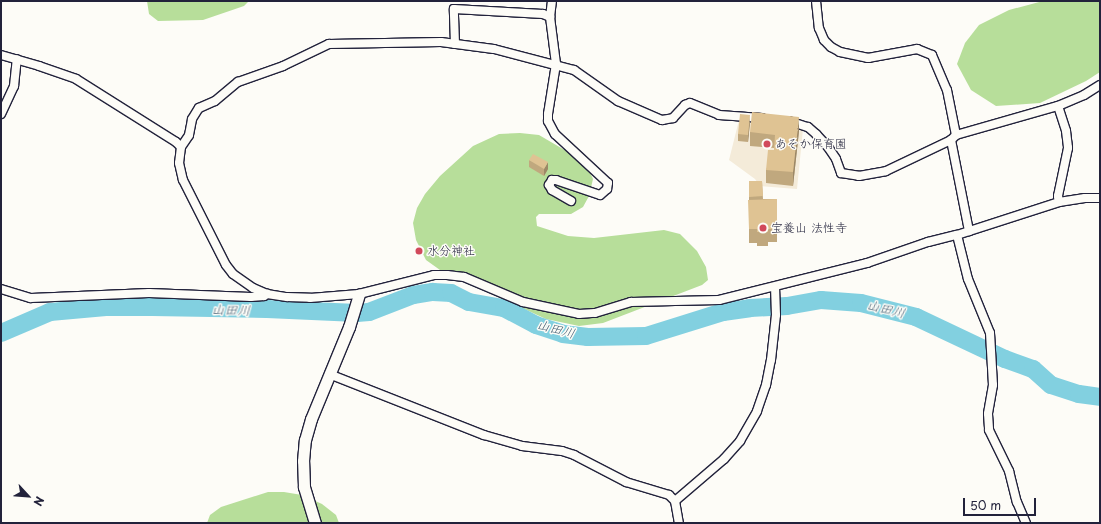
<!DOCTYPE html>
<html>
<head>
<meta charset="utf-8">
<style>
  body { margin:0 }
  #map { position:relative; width:1101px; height:524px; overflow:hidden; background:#fdfcf7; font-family:"Playpen Sans","Klee One",sans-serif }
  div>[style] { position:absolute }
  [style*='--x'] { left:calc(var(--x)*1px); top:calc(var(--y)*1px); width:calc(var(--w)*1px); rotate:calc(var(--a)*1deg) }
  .built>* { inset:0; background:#f4ebd9 }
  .green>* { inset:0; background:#b7de9a }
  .river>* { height:18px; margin:-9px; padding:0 9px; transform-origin:9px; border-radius:9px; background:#82d0e0 }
  .roads { filter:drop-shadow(1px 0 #22223b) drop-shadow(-1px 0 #22223b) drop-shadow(0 1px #22223b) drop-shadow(0 -1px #22223b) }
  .street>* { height:8px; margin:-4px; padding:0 4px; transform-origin:4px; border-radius:4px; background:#fdfcf7 }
  .secondary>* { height:11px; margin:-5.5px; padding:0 5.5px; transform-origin:5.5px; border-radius:5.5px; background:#fdfcf7 }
  .wall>* { inset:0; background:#c0a87e }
  .shaded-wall>* { inset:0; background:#9c8867 }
  .building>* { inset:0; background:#dfc393 }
  .dots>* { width:11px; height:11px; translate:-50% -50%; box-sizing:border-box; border:2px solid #fdfcf7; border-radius:50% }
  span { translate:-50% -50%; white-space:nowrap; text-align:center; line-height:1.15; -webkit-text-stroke:3px #fdfcf7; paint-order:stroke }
  .poi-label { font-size:12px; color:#22223b }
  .left { translate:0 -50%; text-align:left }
  .water-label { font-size:13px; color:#445f75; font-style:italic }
  .frame { position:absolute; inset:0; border:2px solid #22223b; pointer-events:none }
  .north { position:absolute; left:8px; top:476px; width:40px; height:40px; -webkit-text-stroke:3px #fdfcf7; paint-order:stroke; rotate:116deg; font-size:11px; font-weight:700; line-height:16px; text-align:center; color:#22223b }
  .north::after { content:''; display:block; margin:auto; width:14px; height:18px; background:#22223b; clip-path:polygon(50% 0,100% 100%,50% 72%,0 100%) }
  .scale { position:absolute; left:963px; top:498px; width:73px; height:18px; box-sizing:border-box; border:2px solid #22223b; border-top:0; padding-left:5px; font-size:12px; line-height:14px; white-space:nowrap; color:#22223b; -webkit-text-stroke:3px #fdfcf7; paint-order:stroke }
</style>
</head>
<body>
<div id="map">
  <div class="built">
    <div style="clip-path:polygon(745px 119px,803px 129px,797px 189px,760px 186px,755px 179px,729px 160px,739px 120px)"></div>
  </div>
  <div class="green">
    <div style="clip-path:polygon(147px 1px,249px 1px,244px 6px,203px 20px,158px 21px,149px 14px)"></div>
    <div style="clip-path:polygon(1043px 1px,1100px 1px,1100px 72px,1086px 81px,1040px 103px,996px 106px,971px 90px,957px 64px,965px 43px,979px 25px,1009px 10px)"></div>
    <div style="clip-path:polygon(520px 133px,539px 135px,585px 162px,593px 179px,589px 196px,583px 207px,571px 214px,539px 214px,536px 217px,537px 226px,568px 236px,594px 238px,664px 230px,680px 234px,697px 251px,706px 267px,708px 280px,702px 285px,603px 323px,579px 326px,546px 319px,440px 270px,426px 260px,416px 240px,413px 223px,417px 208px,425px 194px,440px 176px,473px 146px,499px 134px)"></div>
    <div style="clip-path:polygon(268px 492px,284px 492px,302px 495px,322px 504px,336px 515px,339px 523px,207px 523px,210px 515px,221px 507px)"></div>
  </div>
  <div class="river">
    <div style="--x:1;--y:333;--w:53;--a:-23.2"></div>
    <div style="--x:50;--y:312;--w:56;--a:-5.1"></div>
    <div style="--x:106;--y:307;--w:46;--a:0"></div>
    <div style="--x:152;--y:307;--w:115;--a:1"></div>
    <div style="--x:267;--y:309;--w:90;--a:2.5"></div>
    <div style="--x:357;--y:313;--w:12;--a:-5"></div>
    <div style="--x:369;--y:312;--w:47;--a:-21.1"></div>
    <div style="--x:413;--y:295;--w:20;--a:-9"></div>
    <div style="--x:433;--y:292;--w:18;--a:3"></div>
    <div style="--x:451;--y:293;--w:20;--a:27"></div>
    <div style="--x:469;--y:302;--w:36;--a:10"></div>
    <div style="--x:504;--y:308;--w:36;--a:28"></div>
    <div style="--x:536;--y:325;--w:28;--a:18"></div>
    <div style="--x:563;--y:334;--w:25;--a:7"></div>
    <div style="--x:588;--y:337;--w:58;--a:-1"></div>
    <div style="--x:646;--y:336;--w:81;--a:-17.3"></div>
    <div style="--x:723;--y:312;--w:27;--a:-8"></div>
    <div style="--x:750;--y:308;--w:37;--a:-3"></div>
    <div style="--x:787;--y:306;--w:35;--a:-10"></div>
    <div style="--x:821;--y:300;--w:40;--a:4.3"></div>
    <div style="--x:861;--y:303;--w:57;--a:14.3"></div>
    <div style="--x:916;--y:317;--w:98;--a:25.3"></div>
    <div style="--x:1005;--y:359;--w:30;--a:20"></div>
    <div style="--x:1033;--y:369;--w:24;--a:42"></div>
    <div style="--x:1051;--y:385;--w:29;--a:18"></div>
    <div style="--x:1079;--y:394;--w:21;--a:8"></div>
  </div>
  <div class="roads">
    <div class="street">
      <div style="--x:816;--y:1;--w:27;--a:84"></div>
      <div style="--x:819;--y:28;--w:13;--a:67"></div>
      <div style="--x:824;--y:40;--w:10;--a:45"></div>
      <div style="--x:831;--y:47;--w:10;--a:29"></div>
      <div style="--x:840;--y:52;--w:29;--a:12"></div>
      <div style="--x:868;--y:58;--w:50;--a:-10.4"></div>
      <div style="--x:917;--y:49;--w:16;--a:22"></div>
      <div style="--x:932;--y:55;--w:38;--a:67"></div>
      <div style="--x:947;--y:90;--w:46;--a:78.7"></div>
      <div style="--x:550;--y:17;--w:16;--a:-83"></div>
      <div style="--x:455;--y:44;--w:35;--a:-92"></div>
      <div style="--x:454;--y:9;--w:89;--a:3.2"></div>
      <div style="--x:543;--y:14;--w:8;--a:23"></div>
      <div style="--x:550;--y:17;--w:47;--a:82.7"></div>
      <div style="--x:556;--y:64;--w:51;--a:99.1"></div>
      <div style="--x:548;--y:114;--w:7;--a:90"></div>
      <div style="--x:548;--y:121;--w:15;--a:62"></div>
      <div style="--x:555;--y:134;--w:72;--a:42.8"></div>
      <div style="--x:608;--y:183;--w:6;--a:99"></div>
      <div style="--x:607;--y:189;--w:9;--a:139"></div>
      <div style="--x:600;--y:195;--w:46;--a:-161.2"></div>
      <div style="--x:556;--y:180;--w:4;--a:180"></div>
      <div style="--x:552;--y:180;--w:6;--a:121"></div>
      <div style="--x:549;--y:185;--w:6;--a:59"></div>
      <div style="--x:552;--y:190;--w:22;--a:30"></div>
      <div style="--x:1;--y:55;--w:40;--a:16"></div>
      <div style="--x:39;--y:66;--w:39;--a:19"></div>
      <div style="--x:76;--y:79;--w:118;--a:32.2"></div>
      <div style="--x:176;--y:142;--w:7;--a:45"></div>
      <div style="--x:181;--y:147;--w:16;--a:97"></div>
      <div style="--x:179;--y:163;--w:17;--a:77"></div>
      <div style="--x:183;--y:180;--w:95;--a:63.2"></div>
      <div style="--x:226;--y:265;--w:11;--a:52"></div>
      <div style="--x:233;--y:274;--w:24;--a:35"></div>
      <div style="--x:253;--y:288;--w:15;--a:23"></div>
      <div style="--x:267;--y:294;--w:20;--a:9"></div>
      <div style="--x:287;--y:297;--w:23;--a:2"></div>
      <div style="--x:310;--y:298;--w:49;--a:-4.7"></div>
      <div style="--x:359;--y:294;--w:77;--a:-14.2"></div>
      <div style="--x:434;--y:275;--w:13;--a:0"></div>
      <div style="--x:447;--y:275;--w:17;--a:7"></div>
      <div style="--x:464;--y:277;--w:64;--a:23"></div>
      <div style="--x:523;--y:302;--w:57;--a:12.1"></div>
      <div style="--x:579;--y:314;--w:16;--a:-4"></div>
      <div style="--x:595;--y:313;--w:38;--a:-17"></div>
      <div style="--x:631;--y:302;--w:88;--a:-1.3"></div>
      <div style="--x:719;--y:300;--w:153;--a:-14"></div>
      <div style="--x:867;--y:263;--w:65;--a:-19"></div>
      <div style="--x:928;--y:242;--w:30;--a:-14"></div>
      <div style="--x:957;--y:235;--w:107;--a:-17.9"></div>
      <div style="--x:1059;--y:202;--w:26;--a:-9"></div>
      <div style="--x:1085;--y:198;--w:15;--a:0"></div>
      <div style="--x:1058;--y:106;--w:26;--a:72"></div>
      <div style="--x:1066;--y:131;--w:17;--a:83"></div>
      <div style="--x:1068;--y:148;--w:49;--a:101.8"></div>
      <div style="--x:1058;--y:196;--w:6;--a:81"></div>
      <div style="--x:1;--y:114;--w:31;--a:-65"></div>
      <div style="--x:14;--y:86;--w:27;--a:-84"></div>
      <div style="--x:789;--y:121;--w:20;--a:18"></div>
      <div style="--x:808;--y:127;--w:11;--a:41"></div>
      <div style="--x:816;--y:134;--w:18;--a:47"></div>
      <div style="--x:828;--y:147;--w:14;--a:56"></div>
      <div style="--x:836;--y:159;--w:15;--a:70"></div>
      <div style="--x:841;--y:173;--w:18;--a:9"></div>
      <div style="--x:859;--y:176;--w:27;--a:-10"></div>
      <div style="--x:886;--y:171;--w:72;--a:-25.5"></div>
      <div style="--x:951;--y:140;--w:7;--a:-45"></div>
      <div style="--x:956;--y:135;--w:106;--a:-15.9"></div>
      <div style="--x:1058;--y:106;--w:28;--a:-23"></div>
      <div style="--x:1084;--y:95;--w:19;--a:-32"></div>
      <div style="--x:951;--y:140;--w:93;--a:78.8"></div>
      <div style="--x:181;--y:147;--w:14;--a:-56"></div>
      <div style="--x:189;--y:135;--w:16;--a:-79"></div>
      <div style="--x:192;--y:119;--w:13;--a:-58"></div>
      <div style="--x:199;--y:108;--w:17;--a:-24"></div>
      <div style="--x:215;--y:101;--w:30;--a:-40"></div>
      <div style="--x:238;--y:82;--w:48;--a:-19.6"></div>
      <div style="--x:283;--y:66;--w:51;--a:-25.6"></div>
      <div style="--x:329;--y:44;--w:112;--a:-1"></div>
      <div style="--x:441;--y:42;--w:53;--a:7.5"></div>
      <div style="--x:494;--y:49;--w:83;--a:14.7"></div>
      <div style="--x:574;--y:70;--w:54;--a:35.2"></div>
      <div style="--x:618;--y:101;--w:48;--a:23.4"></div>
      <div style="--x:662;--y:120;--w:11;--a:-10"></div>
      <div style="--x:673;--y:118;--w:18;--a:-47"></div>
      <div style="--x:685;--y:105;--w:5;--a:-22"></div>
      <div style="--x:690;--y:103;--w:31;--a:22"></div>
      <div style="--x:719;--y:115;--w:43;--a:4"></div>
      <div style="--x:957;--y:235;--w:45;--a:76"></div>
      <div style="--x:968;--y:279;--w:58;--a:67.8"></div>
      <div style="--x:990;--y:333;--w:52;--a:86.7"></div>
      <div style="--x:993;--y:385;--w:29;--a:100"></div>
      <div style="--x:988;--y:414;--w:16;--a:86"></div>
      <div style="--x:989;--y:430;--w:46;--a:64"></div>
      <div style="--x:1009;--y:471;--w:32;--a:76"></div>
      <div style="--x:1017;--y:502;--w:23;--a:67"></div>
      <div style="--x:1;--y:289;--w:31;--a:17"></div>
      <div style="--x:31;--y:298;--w:118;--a:-2.4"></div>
      <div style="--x:149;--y:293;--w:102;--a:2.2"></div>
      <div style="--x:251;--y:297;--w:13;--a:-4"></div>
      <div style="--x:264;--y:296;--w:4;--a:-34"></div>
      <div style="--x:329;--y:374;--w:167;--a:21.5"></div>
      <div style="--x:484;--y:435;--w:40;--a:16"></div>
      <div style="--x:522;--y:446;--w:40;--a:7.1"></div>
      <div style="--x:562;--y:451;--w:13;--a:18"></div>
      <div style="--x:574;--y:455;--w:59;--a:27.4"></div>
      <div style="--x:626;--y:482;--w:45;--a:16.8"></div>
      <div style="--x:669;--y:495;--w:8;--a:45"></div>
      <div style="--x:675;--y:501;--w:22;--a:80"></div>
      <div style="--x:675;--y:501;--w:65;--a:-40.6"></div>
      <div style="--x:724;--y:459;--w:24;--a:-48"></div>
      <div style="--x:740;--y:441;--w:34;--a:-60"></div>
      <div style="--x:757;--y:411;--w:28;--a:-71"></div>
      <div style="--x:766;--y:385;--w:25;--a:-79"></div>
      <div style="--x:771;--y:360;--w:45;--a:-83.7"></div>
      <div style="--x:776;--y:315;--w:28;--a:-92"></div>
    </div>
    <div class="secondary">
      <div style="--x:315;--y:523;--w:38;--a:-107"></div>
      <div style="--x:304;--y:487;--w:26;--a:-92"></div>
      <div style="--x:303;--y:461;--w:21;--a:-85"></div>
      <div style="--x:305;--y:440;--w:22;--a:-74"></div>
      <div style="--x:311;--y:419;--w:100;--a:-67.6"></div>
      <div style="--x:349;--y:327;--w:34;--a:-73"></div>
    </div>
  </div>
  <div class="wall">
    <div style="clip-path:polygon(750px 122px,748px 142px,738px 141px,738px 134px)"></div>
    <div style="clip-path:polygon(799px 131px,793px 186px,766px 183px,766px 170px,774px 150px,774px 148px,750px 146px,750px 132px)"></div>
    <div style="clip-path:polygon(529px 160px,548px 169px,544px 176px,529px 167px)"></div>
    <div style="clip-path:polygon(749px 181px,762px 181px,763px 199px,777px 199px,777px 242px,768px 242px,768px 246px,757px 246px,757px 243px,749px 243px)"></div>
  </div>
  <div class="shaded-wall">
    <div style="clip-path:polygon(750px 115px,750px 122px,748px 142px,748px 135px)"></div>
    <div style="clip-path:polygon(799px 117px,799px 131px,793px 186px,793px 172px)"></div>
    <div style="clip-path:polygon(548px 162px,548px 169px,544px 176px,544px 169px)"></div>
  </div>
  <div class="building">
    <div style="clip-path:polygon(752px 112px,799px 117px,793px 172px,766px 170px,768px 150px,774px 150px,775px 135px,750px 132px)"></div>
    <div style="clip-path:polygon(740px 114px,750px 115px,748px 135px,738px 134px)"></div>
    <div style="clip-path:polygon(533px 154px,548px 162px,544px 169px,529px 160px)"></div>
    <div style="clip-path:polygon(749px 181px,762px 181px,763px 196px,749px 197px)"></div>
    <div style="clip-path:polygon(777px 199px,777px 229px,768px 229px,768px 232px,757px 232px,757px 229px,749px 229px,748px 200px)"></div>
  </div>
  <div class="dots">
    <div style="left:767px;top:144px;background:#d1495b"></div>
    <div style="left:763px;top:228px;background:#d1495b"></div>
    <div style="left:419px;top:251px;background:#d1495b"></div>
  </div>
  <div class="poi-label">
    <span class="left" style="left:775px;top:144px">あそか保育園</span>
    <span class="left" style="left:771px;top:228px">宝養山 法性寺</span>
    <span class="left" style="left:427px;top:251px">水分神社</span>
  </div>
  <div class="water-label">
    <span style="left:886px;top:309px;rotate:14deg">山田川</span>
    <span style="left:231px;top:310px;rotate:2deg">山田川</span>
    <span style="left:556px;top:329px;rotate:15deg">山田川</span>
  </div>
  <div class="frame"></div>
  <div class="north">N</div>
  <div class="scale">50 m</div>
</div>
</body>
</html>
